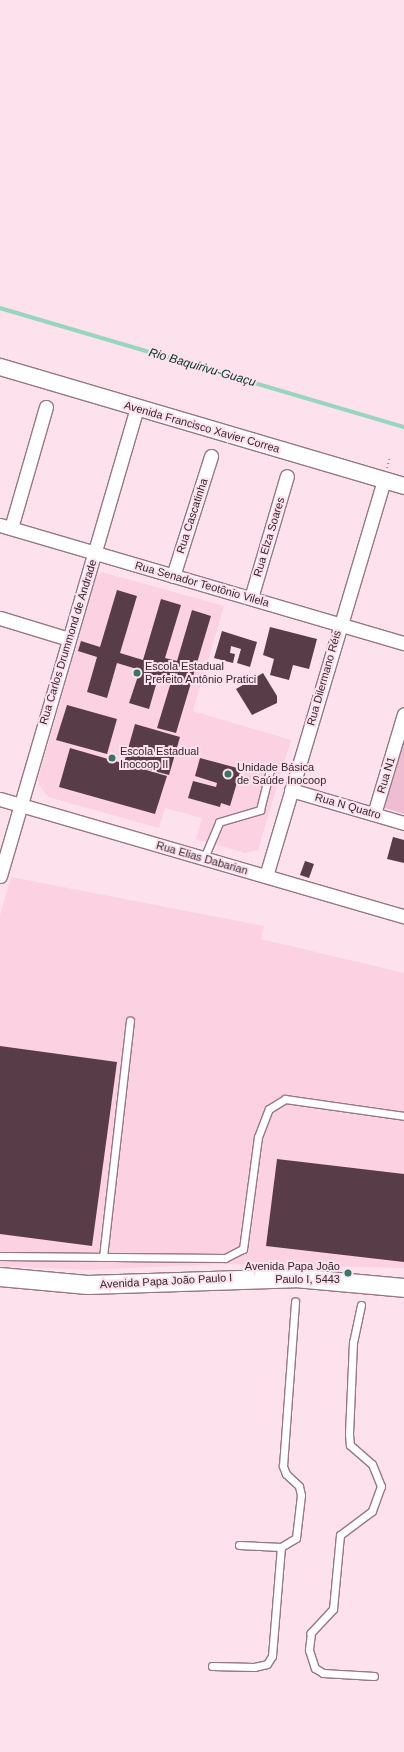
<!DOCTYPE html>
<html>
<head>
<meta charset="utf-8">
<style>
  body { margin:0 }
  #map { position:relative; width:404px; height:1752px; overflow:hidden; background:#fde1ec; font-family:Arial,sans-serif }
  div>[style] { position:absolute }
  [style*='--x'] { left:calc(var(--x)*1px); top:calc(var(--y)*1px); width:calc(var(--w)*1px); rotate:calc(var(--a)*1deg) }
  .built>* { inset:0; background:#fcd2e3 }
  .green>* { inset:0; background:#efbdd2 }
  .stream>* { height:3.5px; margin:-1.75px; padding:0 1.75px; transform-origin:1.75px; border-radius:1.75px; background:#98d5be }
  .building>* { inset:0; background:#583d49 }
  .path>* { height:2px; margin-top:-1px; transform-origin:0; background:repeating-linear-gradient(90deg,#a28d95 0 1px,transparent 0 4px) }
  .roads { filter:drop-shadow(1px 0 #967784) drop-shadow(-1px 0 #967784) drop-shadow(0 1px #967784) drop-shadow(0 -1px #967784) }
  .service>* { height:7px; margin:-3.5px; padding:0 3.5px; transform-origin:3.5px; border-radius:3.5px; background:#fff }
  .minor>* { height:13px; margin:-6.5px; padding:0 6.5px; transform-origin:6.5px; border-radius:6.5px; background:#fff }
  .tertiary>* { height:16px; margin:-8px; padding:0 8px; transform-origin:8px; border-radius:8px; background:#fff }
  .secondary>* { height:18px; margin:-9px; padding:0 9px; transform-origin:9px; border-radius:9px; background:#fff }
  .dots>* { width:11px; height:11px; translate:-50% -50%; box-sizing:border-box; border:2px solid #fde1ec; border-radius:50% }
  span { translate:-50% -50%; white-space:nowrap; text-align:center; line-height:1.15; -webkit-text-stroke:4px #fde1ec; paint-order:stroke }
  .street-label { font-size:11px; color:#33262c }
  .poi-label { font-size:11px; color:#33262c }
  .left { translate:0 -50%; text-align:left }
  .right { translate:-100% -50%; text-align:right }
  .water-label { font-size:12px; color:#003426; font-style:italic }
</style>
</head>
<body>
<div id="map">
  <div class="built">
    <div style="clip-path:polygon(102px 572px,224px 606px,193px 711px,291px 740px,258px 850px,245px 853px,196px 839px,202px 818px,165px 808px,159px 828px,48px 797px,39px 785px,38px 779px,96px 578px)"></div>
    <div style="clip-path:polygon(11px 877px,264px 926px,261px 939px,404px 973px,404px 1268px,220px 1264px,87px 1270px,0 1266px,0 915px)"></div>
  </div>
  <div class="green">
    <div style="clip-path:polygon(404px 743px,404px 814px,385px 808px,382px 802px,399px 746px)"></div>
  </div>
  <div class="stream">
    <div style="--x:0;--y:308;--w:421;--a:16.4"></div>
  </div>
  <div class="building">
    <div style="clip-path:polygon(117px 590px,137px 596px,120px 653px,143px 660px,161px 599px,181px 605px,165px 658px,177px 661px,192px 610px,211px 616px,176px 733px,157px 728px,171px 682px,158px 678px,149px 709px,129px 703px,140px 670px,117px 663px,107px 698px,87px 692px,97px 657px,78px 651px,81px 641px,100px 647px)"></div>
    <div style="clip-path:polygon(270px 627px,317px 639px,309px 669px,293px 665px,289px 680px,270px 675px,274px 659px,263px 655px)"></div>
    <div style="clip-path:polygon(222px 631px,257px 642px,250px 667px,237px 663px,241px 649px,231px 646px,230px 653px,235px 654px,233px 663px,214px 658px)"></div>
    <div style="clip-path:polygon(263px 673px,277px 696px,277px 703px,252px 715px,236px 689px)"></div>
    <div style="clip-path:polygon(67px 705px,117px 719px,107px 754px,56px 740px)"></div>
    <div style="clip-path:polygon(135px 724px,180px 737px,169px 775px,124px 763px)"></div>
    <div style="clip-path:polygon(70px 748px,167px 776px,155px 814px,59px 787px)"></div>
    <div style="clip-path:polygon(200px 758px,241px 769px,230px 806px,221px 803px,220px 807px,188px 798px,193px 781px,216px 787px,217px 783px,195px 776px)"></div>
    <div style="clip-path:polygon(393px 837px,404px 840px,404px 863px,387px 859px)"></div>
    <div style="clip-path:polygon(305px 861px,314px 864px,309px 878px,300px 875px)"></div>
    <div style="clip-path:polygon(0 1046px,117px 1062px,92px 1246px,0 1234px)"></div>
    <div style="clip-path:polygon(277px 1159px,404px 1174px,404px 1262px,266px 1246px)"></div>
  </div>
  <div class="path">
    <div style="--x:387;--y:468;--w:11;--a:-75"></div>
  </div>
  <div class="roads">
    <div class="service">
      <div style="--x:204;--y:858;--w:39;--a:-67"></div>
      <div style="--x:219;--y:822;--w:43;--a:-16.3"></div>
      <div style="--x:260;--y:810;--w:41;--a:-76"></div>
      <div style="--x:0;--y:1256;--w:225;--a:0.5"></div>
      <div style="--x:225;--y:1258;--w:20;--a:-27"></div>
      <div style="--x:243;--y:1249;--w:113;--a:-82.4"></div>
      <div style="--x:258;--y:1137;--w:30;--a:-69"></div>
      <div style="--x:269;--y:1109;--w:19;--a:-32"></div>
      <div style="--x:285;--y:1099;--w:120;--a:8.1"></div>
      <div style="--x:103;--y:1257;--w:238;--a:-83.5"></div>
      <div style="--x:361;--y:1305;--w:38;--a:102"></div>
      <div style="--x:353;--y:1342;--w:92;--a:92.5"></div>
      <div style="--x:349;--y:1434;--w:11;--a:85"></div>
      <div style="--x:350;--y:1445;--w:29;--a:41"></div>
      <div style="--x:372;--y:1464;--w:24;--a:68"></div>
      <div style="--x:381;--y:1486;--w:27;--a:110"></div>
      <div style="--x:372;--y:1511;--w:40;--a:143"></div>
      <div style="--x:340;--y:1535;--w:74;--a:95.4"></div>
      <div style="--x:333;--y:1609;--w:33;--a:133"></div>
      <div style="--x:311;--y:1633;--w:17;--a:97"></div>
      <div style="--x:309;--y:1650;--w:19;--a:72"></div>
      <div style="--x:315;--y:1668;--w:9;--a:32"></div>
      <div style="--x:323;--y:1673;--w:51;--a:3.4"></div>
      <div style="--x:239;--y:1545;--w:42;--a:2.7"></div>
      <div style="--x:212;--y:1666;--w:42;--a:1.4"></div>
      <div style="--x:254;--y:1667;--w:13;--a:-13"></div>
      <div style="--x:267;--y:1664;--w:9;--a:-58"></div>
      <div style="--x:272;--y:1656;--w:109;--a:-85.3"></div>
      <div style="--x:281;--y:1547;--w:17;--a:-31"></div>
      <div style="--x:296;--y:1538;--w:43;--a:-83.4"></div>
      <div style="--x:301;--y:1495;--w:9;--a:-103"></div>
      <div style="--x:299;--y:1486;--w:18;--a:-137"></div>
      <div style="--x:286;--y:1474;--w:9;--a:-111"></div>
      <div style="--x:283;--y:1466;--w:165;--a:-85.8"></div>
    </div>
    <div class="minor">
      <div style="--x:0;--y:525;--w:421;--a:16.3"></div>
      <div style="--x:11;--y:528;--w:126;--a:-73.9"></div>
      <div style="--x:173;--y:576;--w:126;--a:-72.4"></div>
      <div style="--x:251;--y:598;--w:127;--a:-73.6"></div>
      <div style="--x:0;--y:618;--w:72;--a:16.9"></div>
      <div style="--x:291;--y:790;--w:118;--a:16.3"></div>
      <div style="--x:0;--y:799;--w:421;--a:16.2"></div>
      <div style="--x:374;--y:814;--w:104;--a:-73.3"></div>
      <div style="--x:0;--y:876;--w:489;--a:-73.7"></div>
      <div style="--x:266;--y:876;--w:413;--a:-73.4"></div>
    </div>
    <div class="tertiary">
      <div style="--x:0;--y:367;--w:421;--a:16.4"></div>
    </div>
    <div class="secondary">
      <div style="--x:0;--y:1277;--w:88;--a:5.2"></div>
      <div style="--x:88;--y:1285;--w:207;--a:-1.9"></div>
      <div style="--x:295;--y:1278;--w:109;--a:5.2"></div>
    </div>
  </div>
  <div class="dots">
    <div style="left:137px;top:673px;background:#397662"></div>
    <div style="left:112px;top:758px;background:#397662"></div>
    <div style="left:228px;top:774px;background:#397662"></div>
    <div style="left:348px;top:1273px;background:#397662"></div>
  </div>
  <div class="street-label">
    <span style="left:202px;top:427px;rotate:16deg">Avenida Francisco Xavier Correa</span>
    <span style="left:192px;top:516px;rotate:-72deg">Rua Cascatinha</span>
    <span style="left:269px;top:537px;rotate:-73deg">Rua Elza Soares</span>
    <span style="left:202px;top:584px;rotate:16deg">Rua Senador Teotônio Vilela</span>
    <span style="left:68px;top:642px;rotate:-73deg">Rua Carlos Drummond de Andrade</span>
    <span style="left:324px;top:678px;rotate:-74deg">Rua Dilermano Réis</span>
    <span style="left:386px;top:775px;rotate:-73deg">Rua N1</span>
    <span style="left:348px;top:806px;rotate:16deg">Rua N Quatro</span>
    <span style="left:202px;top:858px;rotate:16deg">Rua Elias Dabarian</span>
    <span style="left:166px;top:1281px;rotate:-3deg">Avenida Papa João Paulo I</span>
  </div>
  <div class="poi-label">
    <span class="left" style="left:145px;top:673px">Escola Estadual<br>Prefeito Antônio Pratici</span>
    <span class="left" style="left:120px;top:758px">Escola Estadual<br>Inocoop II</span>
    <span class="left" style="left:237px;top:774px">Unidade Básica<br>de Saúde Inocoop</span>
    <span class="right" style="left:340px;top:1273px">Avenida Papa João<br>Paulo I, 5443</span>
  </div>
  <div class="water-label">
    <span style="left:202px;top:368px;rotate:16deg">Rio Baquirivu-Guaçu</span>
  </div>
</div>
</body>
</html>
